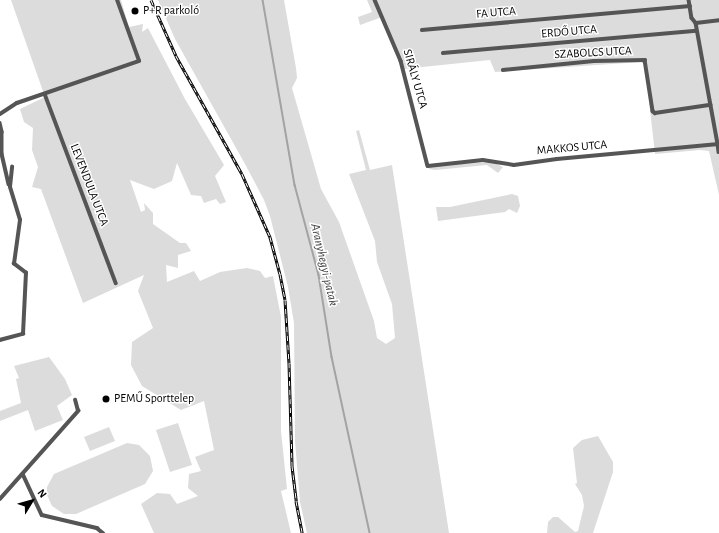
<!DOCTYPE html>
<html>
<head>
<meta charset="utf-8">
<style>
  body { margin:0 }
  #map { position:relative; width:719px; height:533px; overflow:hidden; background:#fff; font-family:"Alegreya Sans",sans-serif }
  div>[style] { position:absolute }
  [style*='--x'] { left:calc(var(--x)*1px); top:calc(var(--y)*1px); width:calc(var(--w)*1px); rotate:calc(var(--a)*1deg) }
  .green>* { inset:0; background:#dcdcdc }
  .stream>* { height:1.5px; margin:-0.75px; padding:0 0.75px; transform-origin:0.75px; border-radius:0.75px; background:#a3a3a3 }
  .minor>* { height:3.5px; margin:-1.75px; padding:0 1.75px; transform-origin:1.75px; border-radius:1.75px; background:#555 }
  .rail>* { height:3px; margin-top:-1.5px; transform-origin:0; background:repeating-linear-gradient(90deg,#fff 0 4.5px,#000 0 9px); box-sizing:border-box; border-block:1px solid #000 }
  .dots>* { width:11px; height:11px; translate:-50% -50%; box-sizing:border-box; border:2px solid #fff; border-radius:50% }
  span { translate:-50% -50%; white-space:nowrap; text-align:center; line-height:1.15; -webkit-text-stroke:3px #fff; paint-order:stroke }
  .poi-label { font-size:12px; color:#000 }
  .left { translate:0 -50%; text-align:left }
  .street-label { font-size:12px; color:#000 }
  .water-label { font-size:13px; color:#444; font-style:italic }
  .north { position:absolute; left:12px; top:481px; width:40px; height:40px; -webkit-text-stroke:3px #fff; paint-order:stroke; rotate:53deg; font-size:11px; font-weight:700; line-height:16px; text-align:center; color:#000 }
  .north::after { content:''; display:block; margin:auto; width:14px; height:18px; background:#000; clip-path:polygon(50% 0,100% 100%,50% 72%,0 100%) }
</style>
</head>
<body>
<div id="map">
  <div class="green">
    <div style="clip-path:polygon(11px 0,121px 0,129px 27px,143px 24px,142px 32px,148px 28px,185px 99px,224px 165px,215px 176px,226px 202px,220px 204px,216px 199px,204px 203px,201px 196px,191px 195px,177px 163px,172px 181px,154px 189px,130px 180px,141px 212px,145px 210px,144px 203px,153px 213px,153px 224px,180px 243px,186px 243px,191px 251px,178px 255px,178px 268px,166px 265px,167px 282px,194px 271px,200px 281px,220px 272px,247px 268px,260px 271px,265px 278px,273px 276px,281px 317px,281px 431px,287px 489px,281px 491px,291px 533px,154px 533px,141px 504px,157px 493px,170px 494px,177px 504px,198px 496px,188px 488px,189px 474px,201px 471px,195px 457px,214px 450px,204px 401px,181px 410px,142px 386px,131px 365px,132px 342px,153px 328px,138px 291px,144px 275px,83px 303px,41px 189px,32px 187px,38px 167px,32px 150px,33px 128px,24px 122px,20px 109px,45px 97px)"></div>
    <div style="clip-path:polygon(158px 0,284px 0,296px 68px,297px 78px,292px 88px,321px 189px,339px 222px,374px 321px,377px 338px,386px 344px,395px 338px,392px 304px,377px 262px,375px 241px,349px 174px,366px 170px,356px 131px,359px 130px,370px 170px,392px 165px,449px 533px,307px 533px,300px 502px,295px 441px,294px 323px,288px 287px,270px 216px,264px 200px,245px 164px,175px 39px)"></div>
    <div style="clip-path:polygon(367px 0,719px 0,719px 195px,709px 151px,700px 150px,655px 154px,645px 65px,641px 62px,495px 72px,490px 60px,403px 69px,382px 17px,360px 25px,358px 17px,372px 12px)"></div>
    <div style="clip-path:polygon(493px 162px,503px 167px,498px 173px,487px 165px,435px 170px,429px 169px,428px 166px)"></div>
    <div style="clip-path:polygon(512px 194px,518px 196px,520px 206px,517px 213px,509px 209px,505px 212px,438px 221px,436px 207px,450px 207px)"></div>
    <div style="clip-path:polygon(49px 357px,65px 379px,72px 395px,57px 406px,63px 420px,35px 431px,28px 410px,0 421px,0 411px,21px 403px,16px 379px,19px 378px,14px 366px)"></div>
    <div style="clip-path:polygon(178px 423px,192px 465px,170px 472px,156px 430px)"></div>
    <div style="clip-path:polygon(109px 427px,115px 441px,90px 451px,84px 437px)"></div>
    <div style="clip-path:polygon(598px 436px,613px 462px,613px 472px,593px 533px,547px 533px,548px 522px,553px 517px,558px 517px,575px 532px,578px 531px,584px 506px,582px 495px,575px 484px,577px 483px,573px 448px,582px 440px)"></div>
    <div style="clip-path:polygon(127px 443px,139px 445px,150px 456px,153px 471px,145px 484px,76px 514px,64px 514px,52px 506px,47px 495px,47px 487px,54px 474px)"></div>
  </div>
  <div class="stream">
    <div style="--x:263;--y:0;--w:188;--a:80.2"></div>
    <div style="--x:295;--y:185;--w:93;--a:75.1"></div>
    <div style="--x:319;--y:275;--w:83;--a:81"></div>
    <div style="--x:332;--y:357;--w:180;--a:77.8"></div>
  </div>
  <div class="minor">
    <div style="--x:375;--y:0;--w:66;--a:66.9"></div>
    <div style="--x:401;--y:61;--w:108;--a:75.6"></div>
    <div style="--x:428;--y:166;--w:55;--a:-6.2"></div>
    <div style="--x:483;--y:160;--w:31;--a:9"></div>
    <div style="--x:514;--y:165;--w:43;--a:-7.9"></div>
    <div style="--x:557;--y:159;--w:162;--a:-5.3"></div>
    <div style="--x:718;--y:144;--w:8;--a:83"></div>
    <div style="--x:689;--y:0;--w:18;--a:81"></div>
    <div style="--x:692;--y:18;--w:6;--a:51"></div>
    <div style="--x:696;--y:23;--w:123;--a:79.7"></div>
    <div style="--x:696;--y:23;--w:23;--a:-7"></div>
    <div style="--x:422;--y:30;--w:269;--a:-5.1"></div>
    <div style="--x:443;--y:53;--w:254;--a:-5"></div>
    <div style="--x:503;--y:70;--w:91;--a:-5.6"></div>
    <div style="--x:594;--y:61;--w:51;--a:-1.1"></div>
    <div style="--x:645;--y:60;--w:52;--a:81.1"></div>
    <div style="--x:653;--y:111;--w:3;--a:45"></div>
    <div style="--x:655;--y:113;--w:56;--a:-8.3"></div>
    <div style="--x:45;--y:94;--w:202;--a:69.4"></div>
    <div style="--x:0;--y:114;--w:20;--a:-33"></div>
    <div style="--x:17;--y:103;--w:129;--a:-19"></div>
    <div style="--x:139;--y:61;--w:65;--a:-109.8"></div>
    <div style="--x:0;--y:123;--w:9;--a:77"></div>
    <div style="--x:2;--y:132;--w:22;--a:90"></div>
    <div style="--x:2;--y:154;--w:31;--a:77"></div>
    <div style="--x:0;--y:340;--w:24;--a:-15"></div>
    <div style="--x:23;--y:334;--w:61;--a:-87.2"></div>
    <div style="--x:26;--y:273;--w:15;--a:-143"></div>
    <div style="--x:14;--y:264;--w:44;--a:-82.2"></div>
    <div style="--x:20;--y:220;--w:34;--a:-107"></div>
    <div style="--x:10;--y:187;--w:20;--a:-84"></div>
    <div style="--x:23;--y:474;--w:45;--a:65.1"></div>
    <div style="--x:42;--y:515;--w:57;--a:13.3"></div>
    <div style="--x:97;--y:528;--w:8;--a:40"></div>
    <div style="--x:0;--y:499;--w:118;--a:-48.4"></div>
    <div style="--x:78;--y:411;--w:11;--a:-105"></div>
  </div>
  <div class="rail">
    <div style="--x:151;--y:0;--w:61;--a:65.9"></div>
    <div style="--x:176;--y:56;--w:135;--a:60.8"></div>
    <div style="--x:242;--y:174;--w:69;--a:66"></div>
    <div style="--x:270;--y:237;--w:38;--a:75"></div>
    <div style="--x:280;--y:274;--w:26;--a:79"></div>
    <div style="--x:285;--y:300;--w:63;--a:86.4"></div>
    <div style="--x:289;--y:363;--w:103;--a:88.3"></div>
    <div style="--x:292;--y:466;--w:35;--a:83"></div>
    <div style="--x:296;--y:501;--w:33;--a:79"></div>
  </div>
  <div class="dots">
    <div style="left:135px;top:11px;background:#000"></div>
    <div style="left:106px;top:399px;background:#000"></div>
  </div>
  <div class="poi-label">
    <span class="left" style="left:143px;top:11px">P+R parkoló</span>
    <span class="left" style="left:114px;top:399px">PEMŰ Sporttelep</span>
  </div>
  <div class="street-label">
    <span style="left:496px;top:13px;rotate:-5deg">FA UTCA</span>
    <span style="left:569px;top:32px;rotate:-5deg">ERDŐ UTCA</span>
    <span style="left:593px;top:53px;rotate:-3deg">SZABOLCS UTCA</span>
    <span style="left:415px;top:79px;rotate:74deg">SIRÁLY UTCA</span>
    <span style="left:572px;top:148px;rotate:-5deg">MAKKOS UTCA</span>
    <span style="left:89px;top:185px;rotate:69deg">LEVENDULA UTCA</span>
  </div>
  <div class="water-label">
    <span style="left:323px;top:265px;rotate:77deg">Aranyhegyi-patak</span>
  </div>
  <div class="north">N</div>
</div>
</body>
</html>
